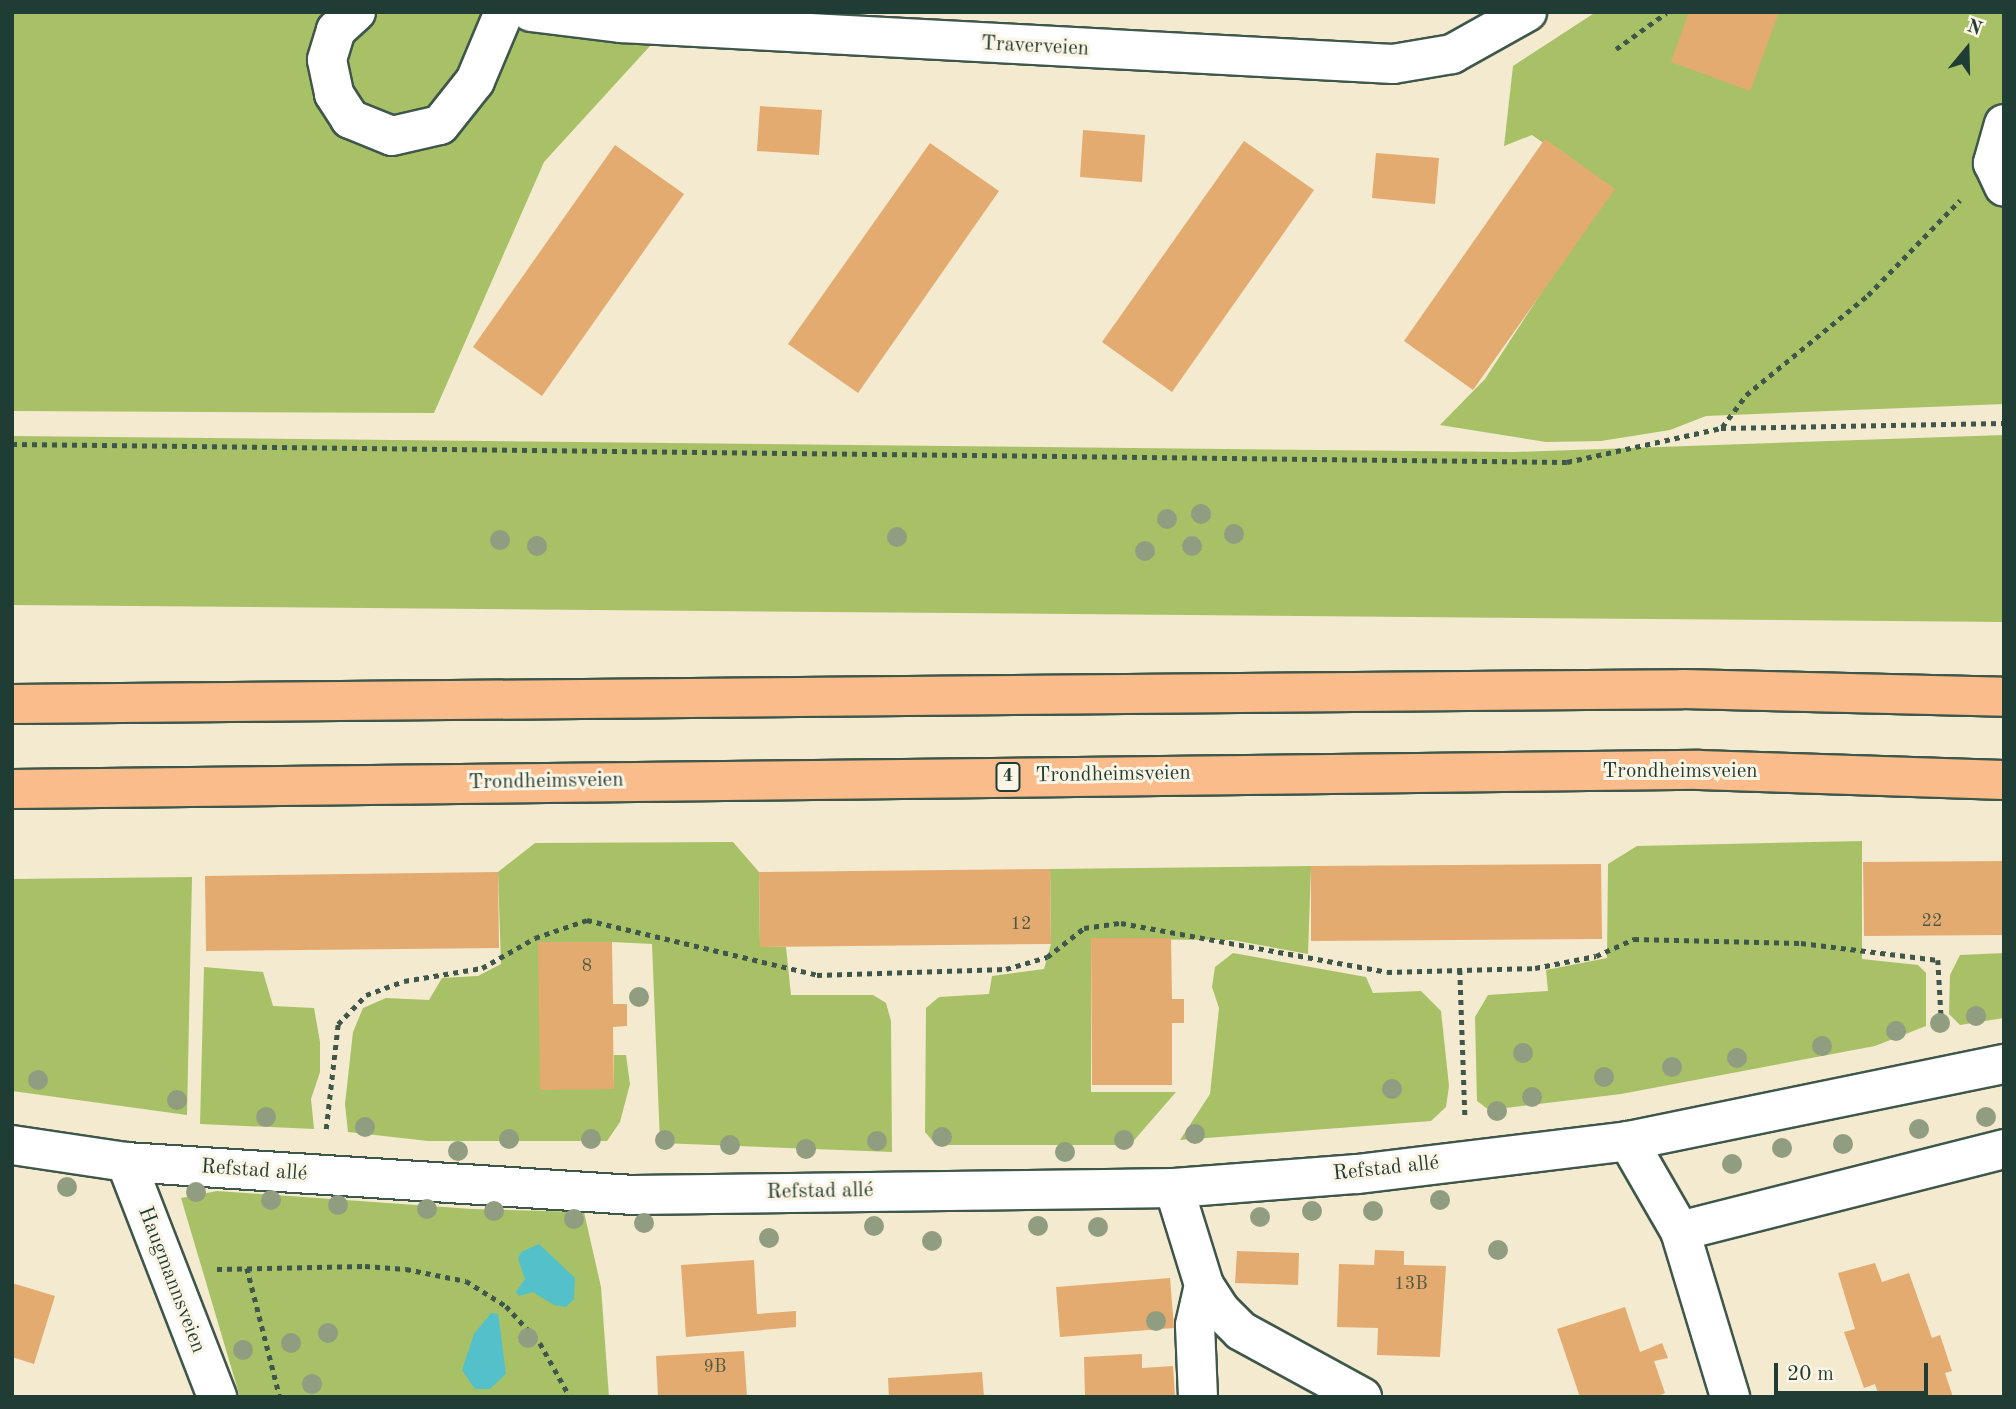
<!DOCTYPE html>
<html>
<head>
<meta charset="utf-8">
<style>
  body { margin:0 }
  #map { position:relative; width:2016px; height:1409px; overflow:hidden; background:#f3ead0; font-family:"Old Standard TT",serif }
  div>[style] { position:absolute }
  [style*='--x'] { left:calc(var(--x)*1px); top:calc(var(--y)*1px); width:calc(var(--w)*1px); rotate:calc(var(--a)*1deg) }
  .green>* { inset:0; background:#a8c166 }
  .water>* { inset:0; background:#53c0ca }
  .building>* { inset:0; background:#e4ab70 }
  .path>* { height:4.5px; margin-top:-2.25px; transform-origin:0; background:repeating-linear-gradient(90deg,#3f574b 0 5px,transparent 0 10px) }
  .roads { filter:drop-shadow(2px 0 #3f574b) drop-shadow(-2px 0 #3f574b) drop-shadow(0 2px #3f574b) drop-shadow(0 -2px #3f574b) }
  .minor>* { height:38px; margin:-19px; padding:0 19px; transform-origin:19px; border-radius:19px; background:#fff }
  .highway>* { height:38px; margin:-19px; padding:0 19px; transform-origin:19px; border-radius:19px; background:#f9bc8a }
  .trees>* { width:20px; height:20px; margin:-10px; border-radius:50%; background:#919d81 }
  span { translate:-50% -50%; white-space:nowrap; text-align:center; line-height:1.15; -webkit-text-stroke:6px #fcf5e5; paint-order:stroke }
  .number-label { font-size:18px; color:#505843 }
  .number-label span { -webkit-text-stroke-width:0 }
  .shield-label span { padding:2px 5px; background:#fcf5e5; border:2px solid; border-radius:5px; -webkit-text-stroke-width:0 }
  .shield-label { font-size:19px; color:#1f3d34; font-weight:700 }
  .street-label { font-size:21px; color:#1f3d34 }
  .frame { position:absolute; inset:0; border:14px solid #1f3d34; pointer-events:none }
  .north { position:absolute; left:1932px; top:14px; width:70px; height:70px; -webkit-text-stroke:5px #fcf5e5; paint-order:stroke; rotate:19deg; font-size:19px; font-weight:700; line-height:28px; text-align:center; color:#1f3d34 }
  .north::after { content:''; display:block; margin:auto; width:24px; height:32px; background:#1f3d34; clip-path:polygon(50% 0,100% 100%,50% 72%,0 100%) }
  .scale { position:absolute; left:1774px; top:1363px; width:154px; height:32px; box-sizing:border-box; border:4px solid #1f3d34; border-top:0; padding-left:9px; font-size:21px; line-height:24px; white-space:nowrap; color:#1f3d34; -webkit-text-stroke:5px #fcf5e5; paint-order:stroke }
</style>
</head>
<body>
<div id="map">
  <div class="green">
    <div style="clip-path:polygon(12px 12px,681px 12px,544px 162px,434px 413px,12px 411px)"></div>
    <div style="clip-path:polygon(1596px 12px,2004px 12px,2004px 404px,1706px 416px,1670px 430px,1601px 441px,1546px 442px,1440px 425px,1485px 379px,1609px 189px,1532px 135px,1504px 146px,1513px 66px)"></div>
    <div style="clip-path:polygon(2004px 435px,2004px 622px,12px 605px,12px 436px,1514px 452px)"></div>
    <div style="clip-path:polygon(1862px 841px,1862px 959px,1918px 965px,1926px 973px,1926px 1026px,1875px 1046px,1621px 1094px,1489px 1110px,1477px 1101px,1475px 1017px,1488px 995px,1548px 991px,1546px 970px,1607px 958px,1608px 864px,1637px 846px)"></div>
    <div style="clip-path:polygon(733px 842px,759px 872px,760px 947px,786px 947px,791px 995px,873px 995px,886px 1003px,891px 1021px,892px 1152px,660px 1143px,652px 944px,612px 942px,539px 942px,614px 1089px,614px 1055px,626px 1055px,630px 1084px,620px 1122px,607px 1141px,428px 1141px,348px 1132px,345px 1104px,353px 1032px,363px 1008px,386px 998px,429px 1000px,442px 978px,478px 976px,501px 964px,498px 872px,535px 843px)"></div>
    <div style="clip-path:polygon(1311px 866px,1308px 954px,1232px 940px,1091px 939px,1091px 1092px,1176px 1092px,1130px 1145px,936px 1145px,925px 1132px,926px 1008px,939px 997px,989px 994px,992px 976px,1044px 969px,1051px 944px,1050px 869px)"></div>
    <div style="clip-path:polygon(192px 877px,187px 1115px,12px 1091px,12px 879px)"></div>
    <div style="clip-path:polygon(1233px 953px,1366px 977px,1373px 993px,1421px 991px,1441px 1011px,1449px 1086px,1446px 1107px,1431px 1121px,1180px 1140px,1210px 1094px,1219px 1008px,1212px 987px,1215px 967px)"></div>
    <div style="clip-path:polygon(2004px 953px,2004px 1018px,1960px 1025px,1949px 1014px,1950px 975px,1960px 955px)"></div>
    <div style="clip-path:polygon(204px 967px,263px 972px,273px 1006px,314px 1008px,320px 1042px,320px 1072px,311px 1099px,314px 1129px,200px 1124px)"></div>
    <div style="clip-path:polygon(217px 1191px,472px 1209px,584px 1212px,601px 1287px,609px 1397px,240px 1397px,181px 1198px)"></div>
  </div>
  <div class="water">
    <div style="clip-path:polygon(539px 1244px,575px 1278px,574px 1299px,566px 1307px,554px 1305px,533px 1292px,519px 1296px,516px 1292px,525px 1279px,518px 1259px,521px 1252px)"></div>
    <div style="clip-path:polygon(491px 1313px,498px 1314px,499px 1320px,506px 1374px,490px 1389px,475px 1389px,462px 1370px,474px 1334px)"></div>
  </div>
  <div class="building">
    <div style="clip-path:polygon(1689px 12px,1779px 12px,1750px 91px,1671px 62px)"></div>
    <div style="clip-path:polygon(760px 106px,822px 110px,819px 155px,757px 151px)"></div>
    <div style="clip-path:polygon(1083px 130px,1145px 135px,1142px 182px,1080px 177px)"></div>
    <div style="clip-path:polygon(1545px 139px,1615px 189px,1473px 390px,1404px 341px)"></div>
    <div style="clip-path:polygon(1244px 141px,1314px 190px,1172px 392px,1102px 342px)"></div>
    <div style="clip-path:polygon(930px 143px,999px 191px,858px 393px,788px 344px)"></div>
    <div style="clip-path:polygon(615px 145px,684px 194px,542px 396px,473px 347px)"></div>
    <div style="clip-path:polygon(1376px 153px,1439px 158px,1435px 204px,1372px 198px)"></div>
    <div style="clip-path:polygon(2004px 861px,2004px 935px,1864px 936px,1863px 862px)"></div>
    <div style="clip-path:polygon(1601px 864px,1602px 939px,1311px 941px,1311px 866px)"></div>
    <div style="clip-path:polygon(1050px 869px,1051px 944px,760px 947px,759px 872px)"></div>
    <div style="clip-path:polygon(498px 872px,499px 948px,206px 951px,205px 876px)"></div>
    <div style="clip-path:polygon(1091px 938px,1171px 938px,1172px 999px,1184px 999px,1184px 1023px,1172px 1023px,1172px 1085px,1092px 1085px)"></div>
    <div style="clip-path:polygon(538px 942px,612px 942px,613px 1004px,627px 1004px,627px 1026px,613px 1027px,614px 1089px,540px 1090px)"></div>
    <div style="clip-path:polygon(1375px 1250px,1404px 1251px,1404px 1265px,1446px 1266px,1440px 1357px,1377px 1355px,1378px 1328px,1337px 1327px,1339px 1264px,1374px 1265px)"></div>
    <div style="clip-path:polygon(1237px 1251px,1299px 1253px,1298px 1285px,1235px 1283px)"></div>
    <div style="clip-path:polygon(754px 1260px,757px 1314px,796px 1311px,796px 1327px,686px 1337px,681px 1265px)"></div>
    <div style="clip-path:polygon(1875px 1263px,1882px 1282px,1909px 1273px,1932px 1338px,1940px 1335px,1952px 1371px,1945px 1373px,1953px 1397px,1879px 1397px,1875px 1384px,1864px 1388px,1844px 1332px,1855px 1329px,1838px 1273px)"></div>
    <div style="clip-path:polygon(1170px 1278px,1174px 1328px,1060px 1337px,1056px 1287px)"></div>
    <div style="clip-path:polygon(12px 1283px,55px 1296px,34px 1364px,12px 1357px)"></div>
    <div style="clip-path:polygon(1625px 1307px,1640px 1352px,1662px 1343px,1668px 1358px,1654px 1361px,1665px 1393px,1655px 1397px,1580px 1397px,1557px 1329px)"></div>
    <div style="clip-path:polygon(744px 1351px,747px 1397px,658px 1397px,656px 1356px)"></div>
    <div style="clip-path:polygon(1142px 1354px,1142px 1368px,1173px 1366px,1175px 1397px,1085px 1397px,1084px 1357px)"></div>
    <div style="clip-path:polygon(982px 1372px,984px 1397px,889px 1397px,888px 1378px)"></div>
  </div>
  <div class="path">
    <div style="--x:1616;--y:49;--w:62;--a:-35.8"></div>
    <div style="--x:1722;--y:427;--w:40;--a:-53"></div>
    <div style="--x:1746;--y:395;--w:158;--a:-39.3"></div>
    <div style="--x:1868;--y:295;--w:132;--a:-45.9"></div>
    <div style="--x:12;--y:444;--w:1555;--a:0.66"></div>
    <div style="--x:1567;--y:462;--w:158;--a:-12.4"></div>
    <div style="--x:1721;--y:428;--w:283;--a:-1"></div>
    <div style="--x:1460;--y:970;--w:146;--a:88"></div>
    <div style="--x:326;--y:1129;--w:106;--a:-83.5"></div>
    <div style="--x:338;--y:1024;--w:40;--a:-46"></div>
    <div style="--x:366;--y:995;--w:40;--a:-20.2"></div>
    <div style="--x:404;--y:981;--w:79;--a:-9.5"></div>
    <div style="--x:482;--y:968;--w:61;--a:-29.5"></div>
    <div style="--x:535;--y:938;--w:55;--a:-19.1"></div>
    <div style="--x:587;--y:920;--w:236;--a:13.4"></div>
    <div style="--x:817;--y:975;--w:189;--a:-1.8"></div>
    <div style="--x:1006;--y:969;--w:43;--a:-16.3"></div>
    <div style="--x:1047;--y:957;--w:47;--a:-38.1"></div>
    <div style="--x:1084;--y:928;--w:37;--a:-8"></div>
    <div style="--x:1121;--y:923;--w:270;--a:10.4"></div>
    <div style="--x:1387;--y:972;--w:148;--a:-1.5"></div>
    <div style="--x:1535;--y:968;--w:62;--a:-11.1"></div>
    <div style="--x:1596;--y:956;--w:42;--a:-24.1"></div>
    <div style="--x:1634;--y:939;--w:167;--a:1.4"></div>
    <div style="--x:1801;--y:943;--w:138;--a:7.1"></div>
    <div style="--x:1938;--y:960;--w:70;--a:86.7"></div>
    <div style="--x:247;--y:1268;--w:133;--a:75.7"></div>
    <div style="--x:217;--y:1269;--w:148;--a:-1.2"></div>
    <div style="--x:365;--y:1266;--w:41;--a:4.2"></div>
    <div style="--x:406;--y:1269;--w:61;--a:11.3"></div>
    <div style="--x:466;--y:1281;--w:47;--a:32"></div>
    <div style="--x:506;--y:1306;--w:50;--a:47.4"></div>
    <div style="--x:540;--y:1343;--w:62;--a:60.9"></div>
  </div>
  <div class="roads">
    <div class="minor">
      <div style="--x:356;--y:12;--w:27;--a:138"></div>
      <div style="--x:336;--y:30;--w:31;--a:107"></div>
      <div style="--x:327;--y:60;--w:35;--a:78"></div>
      <div style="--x:334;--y:94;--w:30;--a:57"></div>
      <div style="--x:350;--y:119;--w:45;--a:22"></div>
      <div style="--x:392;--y:136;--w:49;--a:-12.9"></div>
      <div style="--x:440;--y:125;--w:56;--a:-51.5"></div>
      <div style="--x:475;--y:81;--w:75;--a:-67.2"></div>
      <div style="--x:531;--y:12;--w:91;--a:7"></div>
      <div style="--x:621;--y:23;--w:773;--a:3.04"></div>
      <div style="--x:1393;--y:64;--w:60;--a:-9.6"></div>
      <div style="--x:1452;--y:54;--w:86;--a:-29.2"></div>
      <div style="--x:2004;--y:124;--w:41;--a:105.8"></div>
      <div style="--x:1993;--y:163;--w:26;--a:65"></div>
      <div style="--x:1628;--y:1141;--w:104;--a:60"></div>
      <div style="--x:1680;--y:1231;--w:173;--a:73.2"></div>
      <div style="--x:12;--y:1145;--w:115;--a:8.5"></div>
      <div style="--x:126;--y:1162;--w:508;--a:3.72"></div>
      <div style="--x:633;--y:1195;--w:541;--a:-0.74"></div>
      <div style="--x:1174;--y:1188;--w:184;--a:-4.4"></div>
      <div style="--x:1357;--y:1174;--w:273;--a:-6.9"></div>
      <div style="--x:1628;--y:1141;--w:384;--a:-11.6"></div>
      <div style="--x:126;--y:1162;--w:252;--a:68.8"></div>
      <div style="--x:1174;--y:1188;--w:102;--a:72.8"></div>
      <div style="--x:1204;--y:1285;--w:31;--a:57"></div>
      <div style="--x:1221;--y:1311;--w:28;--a:45"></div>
      <div style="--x:1241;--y:1331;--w:138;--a:28.6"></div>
      <div style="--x:1680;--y:1231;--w:334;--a:-14.2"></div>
      <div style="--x:1198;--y:1397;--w:72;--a:-92.4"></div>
      <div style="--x:1195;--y:1325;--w:41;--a:-77.3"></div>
    </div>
    <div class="highway">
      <div style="--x:12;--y:704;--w:1671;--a:-0.51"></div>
      <div style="--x:1683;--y:689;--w:321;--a:1.4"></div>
      <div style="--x:12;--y:789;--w:1687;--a:-0.65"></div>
      <div style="--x:1699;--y:770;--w:305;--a:1.9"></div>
    </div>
  </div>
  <div class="trees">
    <div style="left:1201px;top:514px"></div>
    <div style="left:1167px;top:519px"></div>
    <div style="left:1234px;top:534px"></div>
    <div style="left:897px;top:537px"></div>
    <div style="left:500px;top:540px"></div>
    <div style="left:537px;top:546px"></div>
    <div style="left:1192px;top:546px"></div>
    <div style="left:1145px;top:551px"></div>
    <div style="left:639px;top:997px"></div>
    <div style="left:1976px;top:1016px"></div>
    <div style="left:1940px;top:1023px"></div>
    <div style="left:1896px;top:1031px"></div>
    <div style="left:1822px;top:1046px"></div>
    <div style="left:1523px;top:1053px"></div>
    <div style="left:1737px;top:1058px"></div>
    <div style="left:1672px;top:1067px"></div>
    <div style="left:1604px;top:1077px"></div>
    <div style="left:38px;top:1080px"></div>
    <div style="left:1392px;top:1089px"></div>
    <div style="left:1532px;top:1097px"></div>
    <div style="left:177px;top:1100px"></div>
    <div style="left:1497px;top:1111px"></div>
    <div style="left:266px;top:1117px"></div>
    <div style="left:1986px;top:1117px"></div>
    <div style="left:365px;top:1127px"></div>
    <div style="left:1919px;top:1129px"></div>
    <div style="left:1195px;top:1134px"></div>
    <div style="left:942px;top:1137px"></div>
    <div style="left:509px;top:1139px"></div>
    <div style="left:591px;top:1139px"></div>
    <div style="left:665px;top:1140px"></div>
    <div style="left:1124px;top:1140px"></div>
    <div style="left:877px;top:1141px"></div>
    <div style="left:1843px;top:1144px"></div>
    <div style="left:730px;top:1145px"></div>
    <div style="left:1782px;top:1148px"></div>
    <div style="left:806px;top:1149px"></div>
    <div style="left:458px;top:1151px"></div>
    <div style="left:1065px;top:1152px"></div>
    <div style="left:1732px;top:1164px"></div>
    <div style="left:67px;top:1187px"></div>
    <div style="left:196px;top:1192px"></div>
    <div style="left:271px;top:1200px"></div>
    <div style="left:1440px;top:1200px"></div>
    <div style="left:338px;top:1205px"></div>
    <div style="left:427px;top:1209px"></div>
    <div style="left:494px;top:1211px"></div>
    <div style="left:1312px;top:1211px"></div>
    <div style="left:1373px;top:1211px"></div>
    <div style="left:1260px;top:1217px"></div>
    <div style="left:574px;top:1219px"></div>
    <div style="left:644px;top:1223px"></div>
    <div style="left:874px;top:1226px"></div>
    <div style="left:1038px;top:1226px"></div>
    <div style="left:1098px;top:1227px"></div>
    <div style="left:769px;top:1238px"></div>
    <div style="left:932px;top:1241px"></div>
    <div style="left:1498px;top:1250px"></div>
    <div style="left:1156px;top:1321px"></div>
    <div style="left:328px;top:1333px"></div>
    <div style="left:528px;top:1338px"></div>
    <div style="left:291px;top:1343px"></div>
    <div style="left:243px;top:1350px"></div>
    <div style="left:312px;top:1384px"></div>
  </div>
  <div class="number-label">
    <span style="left:1932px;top:921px">22</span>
    <span style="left:1021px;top:924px">12</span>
    <span style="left:587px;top:966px">8</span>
    <span style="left:1411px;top:1284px">13B</span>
    <span style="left:715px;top:1367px">9B</span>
  </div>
  <div class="shield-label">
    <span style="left:1008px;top:777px">4</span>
  </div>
  <div class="street-label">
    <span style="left:1035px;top:47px;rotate:3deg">Traverveien</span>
    <span style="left:1680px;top:772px">Trondheimsveien</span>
    <span style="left:1113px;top:775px;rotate:-1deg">Trondheimsveien</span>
    <span style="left:546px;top:782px;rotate:-1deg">Trondheimsveien</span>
    <span style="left:1386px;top:1169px;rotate:-6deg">Refstad allé</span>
    <span style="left:254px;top:1171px;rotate:4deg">Refstad allé</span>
    <span style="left:820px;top:1192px;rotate:-1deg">Refstad allé</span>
    <span style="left:171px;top:1280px;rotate:69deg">Haugmannsveien</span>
  </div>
  <div class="frame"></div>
  <div class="north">N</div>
  <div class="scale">20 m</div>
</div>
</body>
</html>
